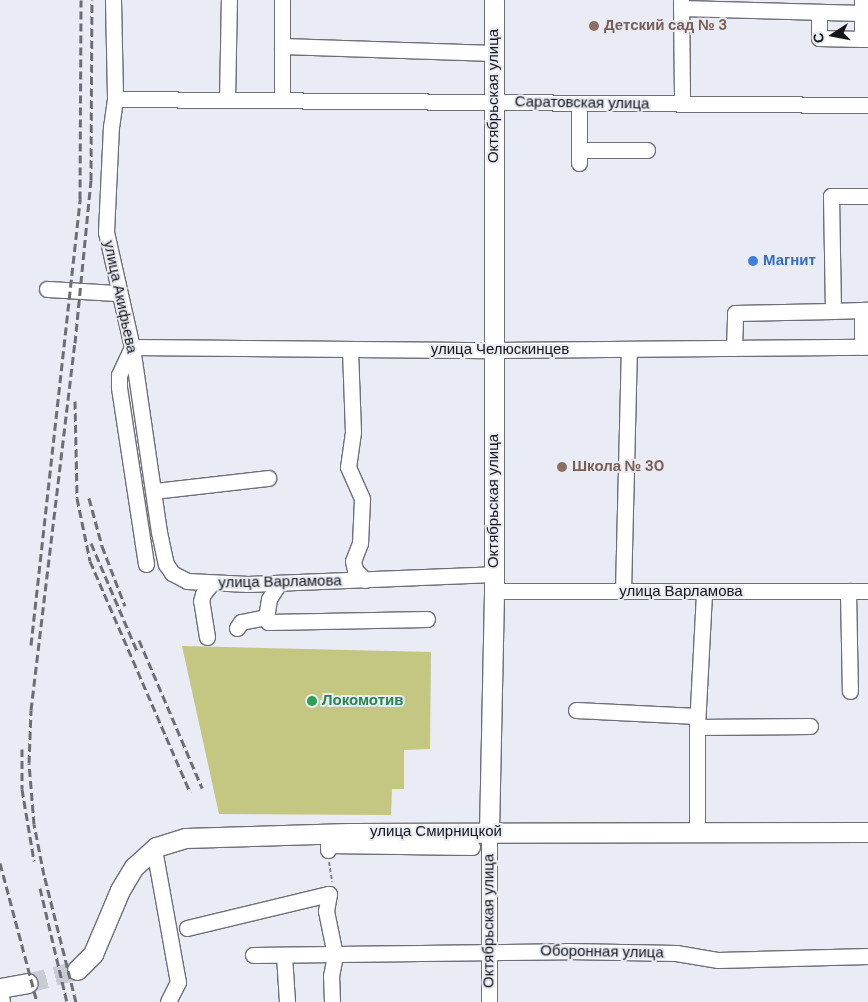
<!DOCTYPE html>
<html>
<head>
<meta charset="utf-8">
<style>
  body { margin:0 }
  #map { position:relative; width:868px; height:1002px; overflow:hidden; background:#e9ebf5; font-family:"DM Sans",sans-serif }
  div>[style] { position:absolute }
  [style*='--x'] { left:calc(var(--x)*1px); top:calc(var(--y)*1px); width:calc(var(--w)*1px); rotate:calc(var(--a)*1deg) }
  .green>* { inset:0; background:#c3c782 }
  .major-tunnel>* { height:19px; margin-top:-9.5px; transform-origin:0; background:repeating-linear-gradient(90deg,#c9cbd4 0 19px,transparent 0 28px) }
  .path>* { height:2px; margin-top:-1px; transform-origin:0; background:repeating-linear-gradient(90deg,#84858c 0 4px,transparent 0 6.5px) }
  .roads { filter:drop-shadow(1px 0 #6e6f78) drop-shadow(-1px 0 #6e6f78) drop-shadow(0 1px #6e6f78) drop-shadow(0 -1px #6e6f78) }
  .minor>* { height:15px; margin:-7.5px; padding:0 7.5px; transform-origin:7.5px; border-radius:7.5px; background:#fff }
  .major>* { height:19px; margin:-9.5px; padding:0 9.5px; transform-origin:9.5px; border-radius:9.5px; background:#fff }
  .rail>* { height:3px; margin-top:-1.5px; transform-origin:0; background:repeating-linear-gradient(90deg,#6c6e74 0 8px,transparent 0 12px) }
  .dots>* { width:14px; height:14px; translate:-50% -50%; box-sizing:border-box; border:2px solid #e9ebf5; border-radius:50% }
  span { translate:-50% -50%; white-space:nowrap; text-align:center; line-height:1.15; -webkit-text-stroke:4px #e9ebf5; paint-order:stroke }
  .education-label { font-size:15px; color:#785e54; font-weight:700 }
  .left { translate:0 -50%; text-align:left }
  .street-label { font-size:15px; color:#151619 }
  .shop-label { font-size:15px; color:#366cbe; font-weight:700 }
  .leisure-label { font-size:15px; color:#27864d; font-weight:700 }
  .north { position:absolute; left:808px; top:10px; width:50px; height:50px; -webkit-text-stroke:4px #e9ebf5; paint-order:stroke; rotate:259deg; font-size:14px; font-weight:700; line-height:20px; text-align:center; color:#151619 }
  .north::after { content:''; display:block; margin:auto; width:18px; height:22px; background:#151619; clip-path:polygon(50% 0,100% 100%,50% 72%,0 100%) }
</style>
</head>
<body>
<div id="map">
  <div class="green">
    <div style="clip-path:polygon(182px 646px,431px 652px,430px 749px,404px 750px,404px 789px,392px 789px,391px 815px,219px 814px)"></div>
  </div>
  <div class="major-tunnel">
    <div style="--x:28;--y:983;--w:51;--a:-14.9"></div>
  </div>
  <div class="path">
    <div style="--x:329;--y:862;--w:20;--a:81"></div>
  </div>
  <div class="roads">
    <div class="minor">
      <div style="--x:113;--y:0;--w:99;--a:88.8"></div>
      <div style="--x:115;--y:99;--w:27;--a:98"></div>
      <div style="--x:111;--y:126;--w:106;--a:92.7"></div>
      <div style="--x:106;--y:232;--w:118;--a:77.3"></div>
      <div style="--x:132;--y:347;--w:187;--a:81.7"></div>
      <div style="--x:159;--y:532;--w:33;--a:78"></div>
      <div style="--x:166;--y:564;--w:11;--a:56"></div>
      <div style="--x:172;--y:573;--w:17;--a:28"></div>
      <div style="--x:187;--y:581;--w:61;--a:2.8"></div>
      <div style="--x:248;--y:584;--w:246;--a:-2.3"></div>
      <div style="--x:681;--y:0;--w:104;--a:89.4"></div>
      <div style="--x:862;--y:0;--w:39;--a:90"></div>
      <div style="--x:862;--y:39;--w:6;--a:0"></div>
      <div style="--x:681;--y:8;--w:181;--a:1.6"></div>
      <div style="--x:819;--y:12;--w:26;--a:90"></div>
      <div style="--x:819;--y:38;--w:43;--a:1.3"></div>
      <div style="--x:282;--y:46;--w:212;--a:1.9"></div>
      <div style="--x:115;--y:99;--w:753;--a:0.46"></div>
      <div style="--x:227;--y:100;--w:100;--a:-88.9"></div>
      <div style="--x:282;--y:100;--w:100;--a:-90"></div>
      <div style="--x:579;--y:150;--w:68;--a:0"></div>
      <div style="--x:579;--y:163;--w:60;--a:-90"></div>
      <div style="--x:868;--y:196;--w:37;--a:180"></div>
      <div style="--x:831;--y:196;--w:115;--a:89"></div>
      <div style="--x:833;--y:311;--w:35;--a:-2"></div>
      <div style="--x:47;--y:289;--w:70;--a:3.3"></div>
      <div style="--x:862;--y:310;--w:37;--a:90"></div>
      <div style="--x:734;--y:348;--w:35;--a:-88"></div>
      <div style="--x:735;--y:313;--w:98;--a:-1.2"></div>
      <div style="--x:350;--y:350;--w:82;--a:87.9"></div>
      <div style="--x:353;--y:432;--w:35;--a:98"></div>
      <div style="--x:348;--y:467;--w:35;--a:66"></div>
      <div style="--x:362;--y:499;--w:44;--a:92.6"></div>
      <div style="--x:360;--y:543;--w:19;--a:111"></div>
      <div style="--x:353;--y:561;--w:9;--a:77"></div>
      <div style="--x:355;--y:570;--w:14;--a:45"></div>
      <div style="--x:154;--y:491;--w:115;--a:-6.5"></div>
      <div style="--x:146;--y:564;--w:179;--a:-98.7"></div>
      <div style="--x:119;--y:387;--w:12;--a:-90"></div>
      <div style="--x:119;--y:375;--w:31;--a:-65"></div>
      <div style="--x:132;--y:347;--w:362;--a:0.5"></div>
      <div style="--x:494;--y:350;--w:374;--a:-0.5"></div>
      <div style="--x:279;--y:583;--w:19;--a:122"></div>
      <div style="--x:269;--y:599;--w:18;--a:99"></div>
      <div style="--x:266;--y:617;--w:5;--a:68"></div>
      <div style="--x:268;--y:622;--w:159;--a:-1.1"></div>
      <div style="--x:494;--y:591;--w:374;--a:0"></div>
      <div style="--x:623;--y:591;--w:242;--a:-88.6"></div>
      <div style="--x:848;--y:591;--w:100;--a:88.9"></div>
      <div style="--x:237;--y:628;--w:7;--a:-56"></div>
      <div style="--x:241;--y:622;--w:25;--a:-11"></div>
      <div style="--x:207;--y:637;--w:36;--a:-99"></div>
      <div style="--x:201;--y:601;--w:7;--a:-74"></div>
      <div style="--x:203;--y:594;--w:14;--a:-51"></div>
      <div style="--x:576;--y:710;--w:121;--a:2.8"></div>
      <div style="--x:697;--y:727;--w:113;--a:-0.5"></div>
      <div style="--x:697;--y:832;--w:105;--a:-90"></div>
      <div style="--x:697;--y:727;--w:135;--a:-87"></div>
      <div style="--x:154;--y:849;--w:135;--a:79.8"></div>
      <div style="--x:178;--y:982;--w:22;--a:117"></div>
      <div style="--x:328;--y:850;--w:5;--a:-90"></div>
      <div style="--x:328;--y:845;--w:144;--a:0.8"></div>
      <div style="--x:187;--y:928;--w:146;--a:-13.5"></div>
      <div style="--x:329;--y:894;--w:17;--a:100"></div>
      <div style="--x:326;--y:911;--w:45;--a:78.4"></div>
      <div style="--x:253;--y:955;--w:314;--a:-0.7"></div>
      <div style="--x:567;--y:951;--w:109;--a:1.1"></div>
      <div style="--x:676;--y:953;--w:43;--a:9.5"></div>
      <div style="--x:718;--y:960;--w:150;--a:-1.5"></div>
      <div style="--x:284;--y:955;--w:47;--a:86.3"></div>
      <div style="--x:0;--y:988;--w:14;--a:82"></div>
      <div style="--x:332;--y:1002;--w:26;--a:-92"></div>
      <div style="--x:331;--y:976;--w:21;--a:-79"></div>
      <div style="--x:489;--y:1002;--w:170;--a:-90"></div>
    </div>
    <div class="major">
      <div style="--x:489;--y:832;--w:241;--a:-88.8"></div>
      <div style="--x:494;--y:591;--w:591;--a:-90"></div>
      <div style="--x:77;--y:970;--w:23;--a:-45"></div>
      <div style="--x:93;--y:954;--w:69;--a:-67.1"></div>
      <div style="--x:120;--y:890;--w:27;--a:-59"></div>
      <div style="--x:134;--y:867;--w:30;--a:-42"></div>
      <div style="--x:156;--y:847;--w:31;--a:-17"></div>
      <div style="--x:186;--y:838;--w:163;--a:-1.8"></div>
      <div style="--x:349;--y:833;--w:519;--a:-0.11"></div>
      <div style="--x:0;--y:988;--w:28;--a:-10"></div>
    </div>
  </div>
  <div class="rail">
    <div style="--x:75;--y:401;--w:97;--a:88.8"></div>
    <div style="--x:77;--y:498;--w:64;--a:78.3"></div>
    <div style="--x:90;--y:561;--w:252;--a:66.6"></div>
    <div style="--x:89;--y:498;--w:50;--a:74.8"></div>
    <div style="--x:102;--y:546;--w:64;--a:69"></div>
    <div style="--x:91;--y:543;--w:117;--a:66.9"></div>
    <div style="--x:139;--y:640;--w:161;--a:66.9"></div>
    <div style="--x:31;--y:645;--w:449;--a:-83.7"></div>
    <div style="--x:80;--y:199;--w:199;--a:-89.7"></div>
    <div style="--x:22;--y:749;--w:40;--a:90"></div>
    <div style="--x:22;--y:789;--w:73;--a:80.5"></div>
    <div style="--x:0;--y:863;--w:144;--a:75.1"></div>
    <div style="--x:40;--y:888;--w:117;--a:76.7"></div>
    <div style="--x:76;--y:1002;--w:131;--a:-104.1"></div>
    <div style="--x:44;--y:875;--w:52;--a:-101.1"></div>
    <div style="--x:34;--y:824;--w:61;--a:-94.7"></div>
    <div style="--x:29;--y:763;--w:53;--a:-87.8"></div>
    <div style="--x:31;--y:710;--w:370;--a:-83.2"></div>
    <div style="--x:75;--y:343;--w:164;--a:-84.4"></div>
    <div style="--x:91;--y:180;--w:180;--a:-89.7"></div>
  </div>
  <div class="dots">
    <div style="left:594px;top:26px;background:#8d6e63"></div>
    <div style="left:753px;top:261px;background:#3f7fe0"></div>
    <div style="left:562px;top:467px;background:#8d6e63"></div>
    <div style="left:312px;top:701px;background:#2e9e5b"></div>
  </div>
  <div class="education-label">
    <span class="left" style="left:604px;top:26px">Детский сад № 3</span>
    <span class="left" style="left:572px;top:467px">Школа № 30</span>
  </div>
  <div class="street-label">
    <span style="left:494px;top:96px;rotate:-90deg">Октябрьская улица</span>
    <span style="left:582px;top:103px;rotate:1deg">Саратовская улица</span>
    <span style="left:120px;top:297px;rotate:78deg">улица Акифьева</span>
    <span style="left:500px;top:350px">улица Челюскинцев</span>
    <span style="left:494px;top:501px;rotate:-90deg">Октябрьская улица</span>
    <span style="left:280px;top:582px;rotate:-1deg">улица Варламова</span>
    <span style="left:681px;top:592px">улица Варламова</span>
    <span style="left:436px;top:832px">улица Смирницкой</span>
    <span style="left:489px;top:921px;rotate:-90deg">Октябрьская улица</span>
    <span style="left:602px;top:952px;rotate:1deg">Оборонная улица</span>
  </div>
  <div class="shop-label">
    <span class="left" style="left:763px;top:261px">Магнит</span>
  </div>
  <div class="leisure-label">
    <span class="left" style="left:322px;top:701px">Локомотив</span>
  </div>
  <div class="north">С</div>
</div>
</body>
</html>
